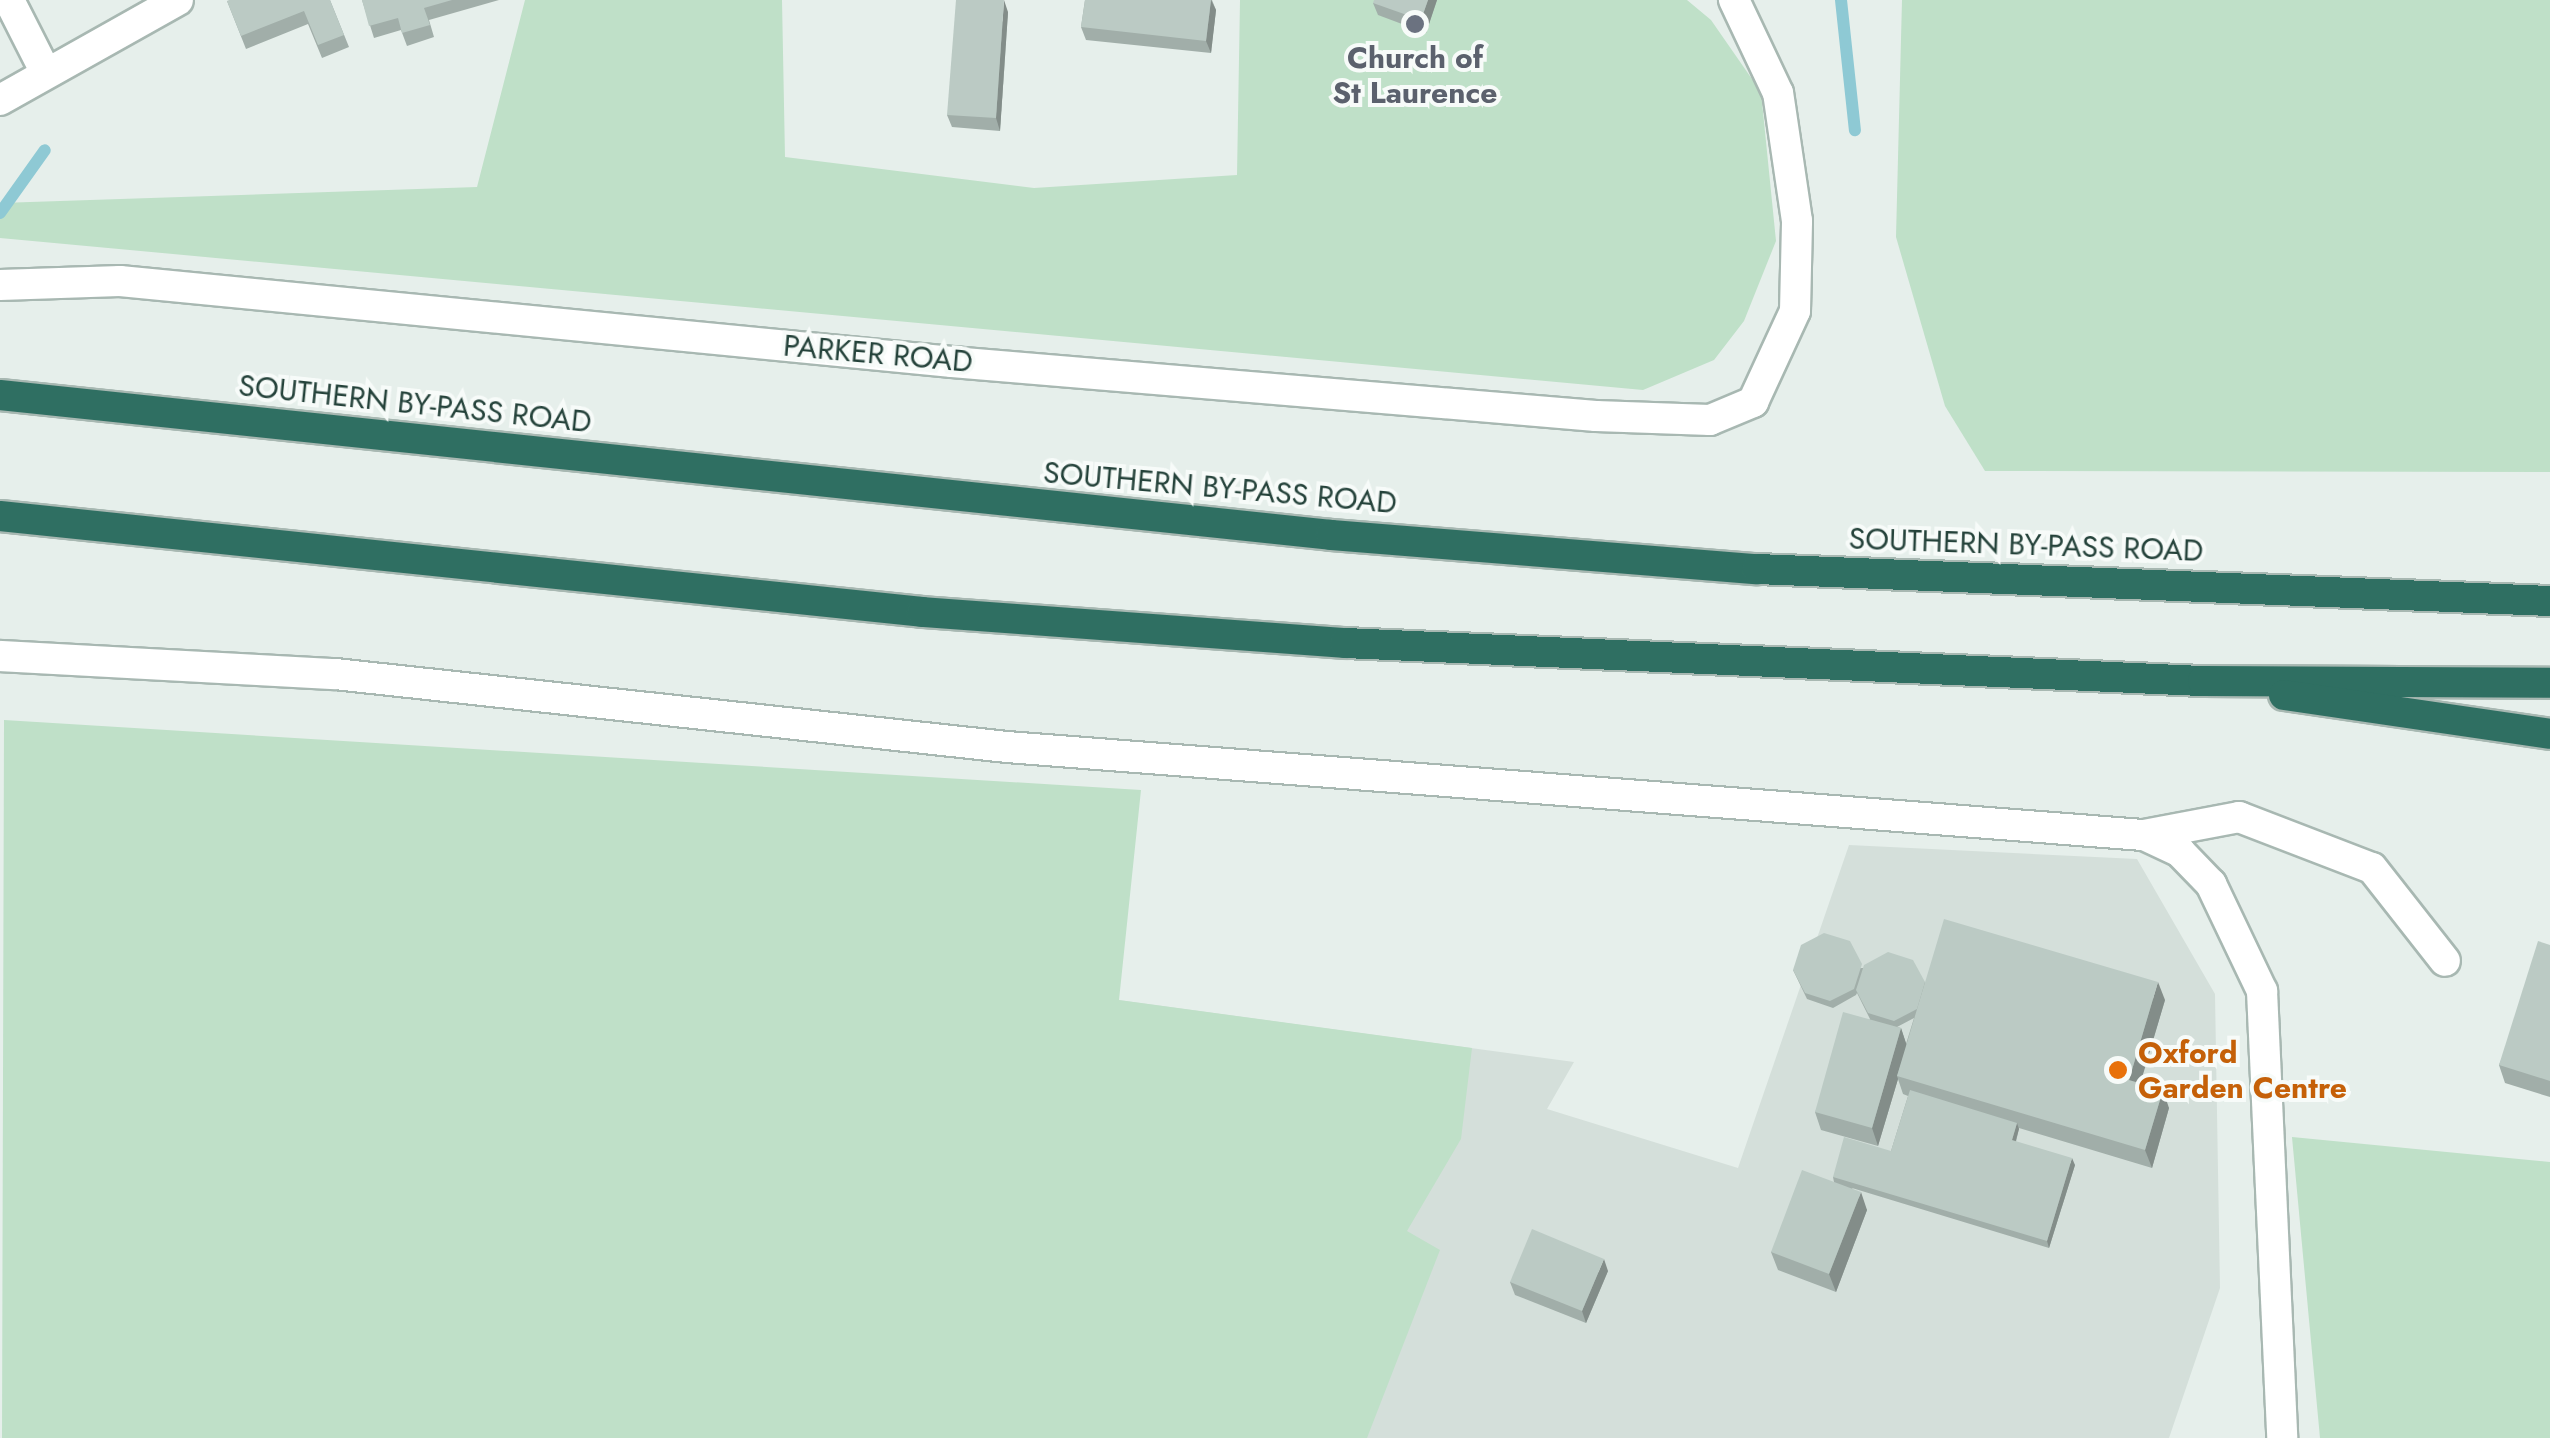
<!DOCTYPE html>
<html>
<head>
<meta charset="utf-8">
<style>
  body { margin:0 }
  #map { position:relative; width:2550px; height:1438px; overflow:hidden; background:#e6efeb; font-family:Jost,sans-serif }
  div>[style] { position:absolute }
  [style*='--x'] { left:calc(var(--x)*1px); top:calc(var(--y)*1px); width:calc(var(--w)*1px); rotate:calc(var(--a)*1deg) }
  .built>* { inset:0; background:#d4dfda }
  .green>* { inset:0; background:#bfe0c8 }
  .stream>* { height:12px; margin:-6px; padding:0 6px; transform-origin:6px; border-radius:6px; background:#8ec9d4 }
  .roads { filter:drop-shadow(2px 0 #a8b8b2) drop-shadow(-2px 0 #a8b8b2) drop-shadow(0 2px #a8b8b2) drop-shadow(0 -2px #a8b8b2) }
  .minor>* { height:30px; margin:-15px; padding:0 15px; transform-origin:15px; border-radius:15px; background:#fff }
  .highway>* { height:30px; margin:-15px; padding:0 15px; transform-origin:15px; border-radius:15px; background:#2f6f62 }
  .wall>* { inset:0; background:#a1aea9 }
  .shaded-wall>* { inset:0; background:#838d89 }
  .building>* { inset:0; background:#bbcac4 }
  .dots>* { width:28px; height:28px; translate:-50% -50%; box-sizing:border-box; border:5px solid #f7fbf9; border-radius:50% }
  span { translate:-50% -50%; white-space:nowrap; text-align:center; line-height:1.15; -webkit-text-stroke:8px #f7fbf9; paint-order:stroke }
  .worship-label { font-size:30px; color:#5b616d; font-weight:700 }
  .street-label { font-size:30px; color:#24423a }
  .food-label { font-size:30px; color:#c56008; font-weight:700 }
  .left { translate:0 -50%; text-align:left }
</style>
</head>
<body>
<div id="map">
  <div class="built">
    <div style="clip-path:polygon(1849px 845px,2137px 859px,2215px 994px,2220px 1288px,2169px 1438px,1079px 1438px,1118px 1000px,1574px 1062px,1547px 1109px,1738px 1168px)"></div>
  </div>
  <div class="green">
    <div style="clip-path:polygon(525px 0,782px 0,785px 157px,1034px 188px,1237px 175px,1240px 0,1687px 0,1711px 20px,1761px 92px,1776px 241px,1744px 321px,1714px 360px,1643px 390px,0 238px,0 203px,477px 187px)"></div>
    <div style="clip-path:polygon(1902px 0,2550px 0,2550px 472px,1985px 471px,1945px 406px,1896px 237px)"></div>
    <div style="clip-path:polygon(4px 720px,1141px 790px,1119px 1000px,1472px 1048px,1461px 1139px,1407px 1231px,1440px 1250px,1367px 1438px,2px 1438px)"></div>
    <div style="clip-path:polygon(2292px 1137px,2550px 1162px,2550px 1438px,2320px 1438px)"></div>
  </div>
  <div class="stream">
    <div style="--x:1841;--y:0;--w:131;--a:83.9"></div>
    <div style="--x:0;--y:213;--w:77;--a:-54.5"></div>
  </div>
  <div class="roads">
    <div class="minor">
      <div style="--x:9;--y:0;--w:80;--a:63.1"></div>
      <div style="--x:0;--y:100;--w:204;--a:-29.3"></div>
      <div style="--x:0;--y:285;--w:120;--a:-1.9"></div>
      <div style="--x:120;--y:281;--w:836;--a:5.56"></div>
      <div style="--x:952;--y:362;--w:646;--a:4.79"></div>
      <div style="--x:1596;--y:416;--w:114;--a:2"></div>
      <div style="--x:1710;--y:420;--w:47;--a:-22.7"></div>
      <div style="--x:1753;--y:402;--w:100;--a:-65.2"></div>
      <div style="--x:1795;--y:311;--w:90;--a:-88.7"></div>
      <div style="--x:1797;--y:221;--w:129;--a:-98.4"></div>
      <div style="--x:1778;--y:93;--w:103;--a:-115.3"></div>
      <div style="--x:0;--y:656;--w:335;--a:3.1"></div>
      <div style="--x:335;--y:674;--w:676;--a:6.2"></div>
      <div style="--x:1007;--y:747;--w:1140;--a:4.43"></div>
      <div style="--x:2144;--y:835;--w:40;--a:25"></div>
      <div style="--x:2180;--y:852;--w:45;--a:45.9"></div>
      <div style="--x:2211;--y:884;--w:119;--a:64.5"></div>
      <div style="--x:2262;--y:991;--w:447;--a:87.4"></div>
      <div style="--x:2144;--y:835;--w:97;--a:-10.7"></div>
      <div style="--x:2239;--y:817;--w:142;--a:21"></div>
      <div style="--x:2372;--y:868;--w:118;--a:51.9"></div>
    </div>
    <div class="highway">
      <div style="--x:0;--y:395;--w:1338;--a:6"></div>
      <div style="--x:1331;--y:535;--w:427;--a:4.6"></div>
      <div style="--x:1757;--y:569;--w:794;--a:2.31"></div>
      <div style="--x:0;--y:516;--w:927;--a:5.94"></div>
      <div style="--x:922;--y:612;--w:424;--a:4.2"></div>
      <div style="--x:1345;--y:643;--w:859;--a:2.54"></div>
      <div style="--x:2203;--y:681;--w:347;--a:0.3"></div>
      <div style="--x:2284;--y:695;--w:269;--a:8.3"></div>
    </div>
  </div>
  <div class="wall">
    <div style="clip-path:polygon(330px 0,349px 47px,322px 58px,308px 24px,246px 49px,227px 1px)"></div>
    <div style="clip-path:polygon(362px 0,499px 0,429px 20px,434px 37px,407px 46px,401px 30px,374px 38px)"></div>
    <div style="clip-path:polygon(1085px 0,1212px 0,1216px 10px,1211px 53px,1086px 40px,1081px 27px)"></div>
    <div style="clip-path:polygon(1437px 0,1426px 33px,1378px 15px,1373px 3px)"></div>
    <div style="clip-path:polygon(1008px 12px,1000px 131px,952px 127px,947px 115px)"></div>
    <div style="clip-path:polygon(2550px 945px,2550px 1097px,2505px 1083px,2499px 1065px)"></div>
    <div style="clip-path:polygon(evenodd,1863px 968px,1925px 982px,2165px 1000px,2140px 1083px,2169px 1108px,2152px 1168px,2019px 1128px,2016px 1142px,2075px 1165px,2049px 1248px,1852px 1188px,1867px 1210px,1836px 1292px,1778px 1270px,1771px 1252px,1834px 1182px,1833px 1177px,1891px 1151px,1908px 1096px,1903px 1094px,1898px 1079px,1878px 1146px,1821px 1130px,1815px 1112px,1870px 1019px,1857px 993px,1856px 995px,1833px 1008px,1807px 999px,1793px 970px,1863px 968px,1914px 1018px,1906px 1044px,1901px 1028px,1897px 1027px,1914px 1018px)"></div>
    <div style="clip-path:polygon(1608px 1271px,1586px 1323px,1515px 1295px,1510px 1282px)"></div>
  </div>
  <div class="shaded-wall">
    <div style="clip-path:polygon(1004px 0,1008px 12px,1000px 131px,996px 118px)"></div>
    <div style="clip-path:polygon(1211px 0,1216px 10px,1211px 53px,1206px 41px)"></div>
    <div style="clip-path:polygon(1428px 0,1437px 0,1426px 33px,1421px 20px)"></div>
    <div style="clip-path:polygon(2158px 982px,2165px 1000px,2136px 1098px,2129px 1080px)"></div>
    <div style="clip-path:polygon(1901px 1028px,1907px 1046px,1897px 1076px,1898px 1079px,1878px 1146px,1872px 1128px)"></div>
    <div style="clip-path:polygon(2163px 1090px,2169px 1108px,2152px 1168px,2145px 1150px)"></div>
    <div style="clip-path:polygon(2017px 1123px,2019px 1129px,2014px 1147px,2012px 1140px)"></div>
    <div style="clip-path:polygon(2072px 1158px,2075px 1165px,2049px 1248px,2047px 1241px)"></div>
    <div style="clip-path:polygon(1861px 1192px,1867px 1210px,1836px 1292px,1829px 1274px)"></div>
    <div style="clip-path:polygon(1604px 1259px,1608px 1271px,1586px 1323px,1582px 1311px)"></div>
  </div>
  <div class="building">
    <div style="clip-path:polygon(229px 0,330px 0,344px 35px,318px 45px,304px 11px,241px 36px,227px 1px)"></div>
    <div style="clip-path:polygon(362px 0,452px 0,424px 8px,430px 25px,402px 33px,398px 18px,369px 26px)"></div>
    <div style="clip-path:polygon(956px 0,1004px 0,996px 118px,947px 115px)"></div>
    <div style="clip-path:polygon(1085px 0,1211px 0,1206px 41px,1081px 27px)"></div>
    <div style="clip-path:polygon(1374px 0,1428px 0,1421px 20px,1373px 3px)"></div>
    <div style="clip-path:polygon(1944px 919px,2158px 982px,2129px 1080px,2163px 1090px,2145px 1150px,1897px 1076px)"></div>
    <div style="clip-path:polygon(1824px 933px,1850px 941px,1862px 964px,1854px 989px,1830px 1001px,1805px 993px,1793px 970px,1801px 945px)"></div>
    <div style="clip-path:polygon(2538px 941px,2550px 945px,2550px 1081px,2499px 1065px)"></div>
    <div style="clip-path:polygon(1888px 952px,1913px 960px,1925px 982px,1917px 1009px,1894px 1021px,1868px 1013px,1856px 990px,1864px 965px)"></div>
    <div style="clip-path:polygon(1843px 1012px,1901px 1028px,1872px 1128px,1815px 1112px)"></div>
    <div style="clip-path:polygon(1910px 1090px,2017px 1123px,2012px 1140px,2072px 1158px,2047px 1241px,1833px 1177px,1844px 1137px,1891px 1151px)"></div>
    <div style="clip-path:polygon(1802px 1170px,1861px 1192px,1829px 1274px,1771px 1252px)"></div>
    <div style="clip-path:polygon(1532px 1229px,1604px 1259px,1582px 1311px,1510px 1282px)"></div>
  </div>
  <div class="dots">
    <div style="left:1415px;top:24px;background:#6b7280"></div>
    <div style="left:2118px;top:1070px;background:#e8710a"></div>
  </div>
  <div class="worship-label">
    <span style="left:1415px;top:75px">Church of<br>St Laurence</span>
  </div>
  <div class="street-label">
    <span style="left:878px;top:354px;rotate:5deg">PARKER ROAD</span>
    <span style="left:415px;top:404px;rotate:6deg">SOUTHERN BY-PASS ROAD</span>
    <span style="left:1220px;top:488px;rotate:5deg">SOUTHERN BY-PASS ROAD</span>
    <span style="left:2026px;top:545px;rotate:2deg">SOUTHERN BY-PASS ROAD</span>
  </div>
  <div class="food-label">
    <span class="left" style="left:2138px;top:1070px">Oxford<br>Garden Centre</span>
  </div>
</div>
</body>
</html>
